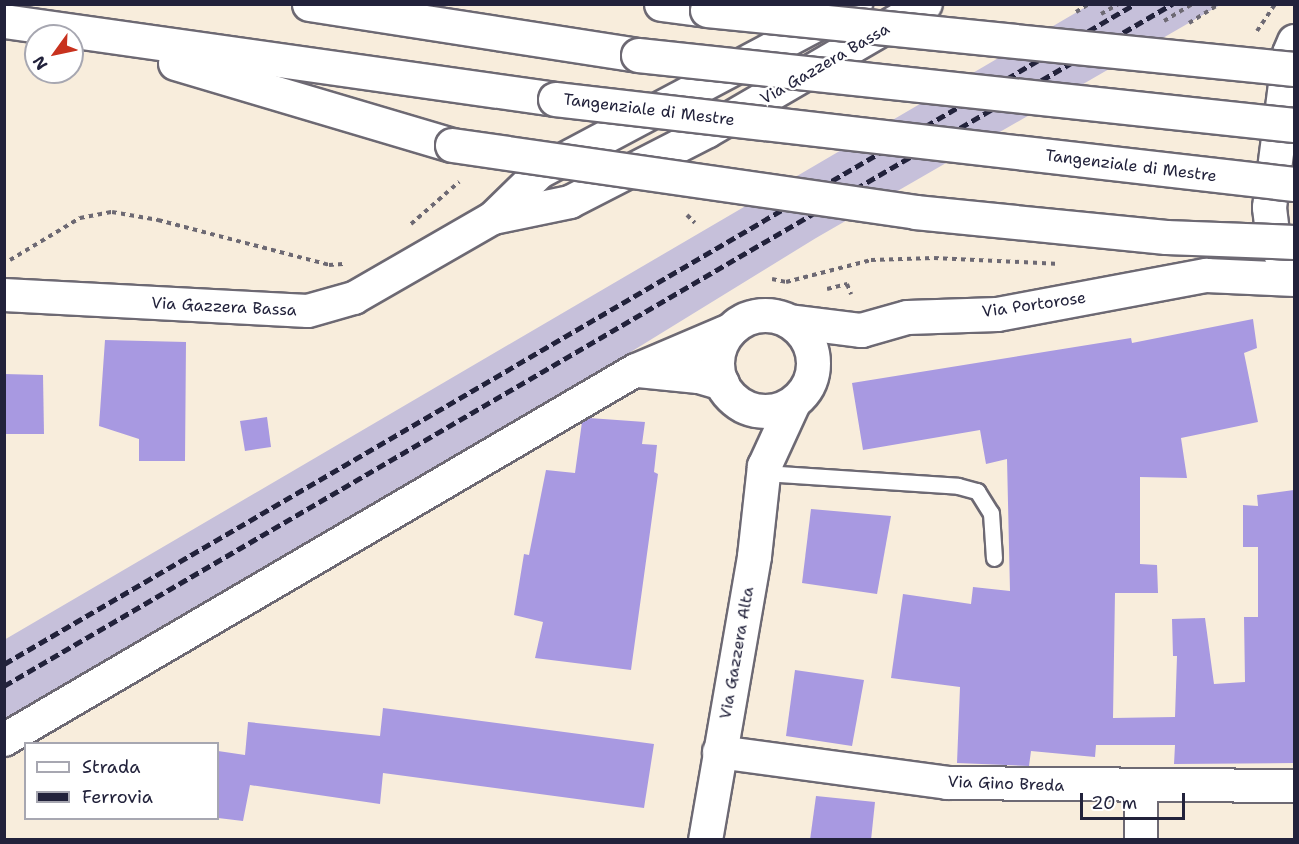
<!DOCTYPE html>
<html>
<head>
<meta charset="utf-8">
<style>
  body { margin:0 }
  #map { position:relative; width:1299px; height:844px; overflow:hidden; background:#f8eddc; font-family:"Shantell Sans",sans-serif }
  div>[style] { position:absolute }
  [style*='--x'] { left:calc(var(--x)*1px); top:calc(var(--y)*1px); width:calc(var(--w)*1px); rotate:calc(var(--a)*1deg) }
  .industrial>* { inset:0; background:#c6c0da }
  .building>* { inset:0; background:#a899e1 }
  .path>* { height:4px; margin-top:-2px; transform-origin:0; background:repeating-linear-gradient(90deg,#6d6973 0 4.5px,transparent 0 9px) }
  .roads { filter:drop-shadow(2px 0 #6d6973) drop-shadow(-2px 0 #6d6973) drop-shadow(0 2px #6d6973) drop-shadow(0 -2px #6d6973) }
  .lane>* { height:15px; margin:-7.5px; padding:0 7.5px; transform-origin:7.5px; border-radius:7.5px; background:#fff }
  .street>* { height:32px; margin:-16px; padding:0 16px; transform-origin:16px; border-radius:16px; background:#fff }
  .secondary>* { height:33px; margin:-16.5px; padding:0 16.5px; transform-origin:16.5px; border-radius:16.5px; background:#fff }
  .secondary>.ring { margin:-16.5px; padding:0; box-sizing:content-box; background:none; border:33px solid #fff; border-radius:50% }
  .highway>* { height:33px; margin:-16.5px; padding:0 16.5px; transform-origin:16.5px; border-radius:16.5px; background:#fff }
  .rail>* { height:4.5px; margin-top:-2.25px; transform-origin:0; background:repeating-linear-gradient(90deg,#22223b 0 9px,transparent 0 13.5px) }
  .bridges { filter:drop-shadow(2px 0 #6d6973) drop-shadow(-2px 0 #6d6973) drop-shadow(0 2px #6d6973) drop-shadow(0 -2px #6d6973) }
  .highway-bridge>* { height:33px; margin:-16.5px; padding:0 16.5px; transform-origin:16.5px; border-radius:16.5px; background:#fff }
  span { translate:-50% -50%; white-space:nowrap; text-align:center; line-height:1.15; -webkit-text-stroke:5px #fff; paint-order:stroke }
  .street-label { font-size:16px; color:#22223b }
  .frame { position:absolute; inset:0; border:6px solid #22223b; pointer-events:none }
  .legend { position:absolute; left:24px; top:742px; width:195px; height:78px; box-sizing:border-box; background:#fff; border:2px solid #a7a7b1; margin:0; padding:8px 10px; list-style:none; font-size:18px; color:#22223b }
  .legend li { display:flex; align-items:center; gap:12px; height:30px }
  .legend b { width:30px; border:2px solid #a7a7b1 }
  .north { position:absolute; left:24px; top:24px; width:60px; height:60px; box-sizing:border-box; background:#fff; border:2px solid #a7a7b1; border-radius:50%; rotate:237deg; font-size:16px; font-weight:700; line-height:24px; text-align:center; color:#22223b }
  .north::after { content:''; display:block; margin:auto; width:21px; height:27px; background:#c8321e; clip-path:polygon(50% 0,100% 100%,50% 72%,0 100%) }
  .scale { position:absolute; left:1080px; top:793px; width:105px; height:27px; box-sizing:border-box; border:3px solid #22223b; border-top:0; padding-left:8px; font-size:18px; line-height:21px; white-space:nowrap; color:#22223b; -webkit-text-stroke:4px #fff; paint-order:stroke }
</style>
</head>
<body>
<div id="map">
  <div class="industrial">
    <div style="clip-path:polygon(1089px 5px,1220px 5px,816px 238px,346px 527px,5px 723px,4px 640px)"></div>
  </div>
  <div class="building">
    <div style="clip-path:polygon(1253px 319px,1257px 348px,1244px 353px,1258px 422px,1181px 438px,1187px 478px,1140px 477px,1140px 564px,1157px 565px,1158px 593px,1115px 593px,1113px 718px,1175px 717px,1177px 656px,1173px 656px,1172px 619px,1205px 618px,1214px 684px,1245px 682px,1244px 617px,1258px 617px,1258px 547px,1243px 547px,1243px 505px,1258px 506px,1257px 495px,1294px 490px,1294px 763px,1174px 764px,1175px 745px,1096px 745px,1095px 757px,1031px 751px,1029px 766px,957px 763px,960px 687px,891px 678px,903px 594px,971px 604px,973px 587px,1010px 591px,1007px 459px,986px 464px,980px 430px,863px 450px,852px 383px,1131px 338px,1132px 343px)"></div>
    <div style="clip-path:polygon(105px 340px,186px 342px,185px 461px,139px 461px,139px 439px,99px 426px)"></div>
    <div style="clip-path:polygon(4px 374px,43px 375px,44px 434px,4px 434px)"></div>
    <div style="clip-path:polygon(267px 417px,271px 447px,245px 451px,240px 421px)"></div>
    <div style="clip-path:polygon(589px 418px,645px 422px,642px 444px,657px 445px,654px 472px,658px 474px,631px 670px,535px 658px,543px 622px,514px 615px,524px 554px,529px 555px,546px 470px,575px 473px,582px 422px)"></div>
    <div style="clip-path:polygon(811px 509px,891px 516px,877px 594px,802px 583px)"></div>
    <div style="clip-path:polygon(795px 670px,864px 680px,852px 746px,786px 736px)"></div>
    <div style="clip-path:polygon(383px 708px,654px 744px,644px 808px,383px 773px,380px 804px,250px 785px,243px 821px,218px 818px,218px 751px,245px 755px,248px 722px,380px 736px)"></div>
    <div style="clip-path:polygon(816px 796px,875px 802px,871px 840px,810px 840px)"></div>
  </div>
  <div class="path">
    <div style="--x:1076;--y:12;--w:15;--a:-32"></div>
    <div style="--x:1101;--y:14;--w:20;--a:-30"></div>
    <div style="--x:1164;--y:21;--w:33;--a:-31"></div>
    <div style="--x:1189;--y:23;--w:36;--a:-32"></div>
    <div style="--x:1257;--y:31;--w:32;--a:-56"></div>
    <div style="--x:687;--y:215;--w:11;--a:45"></div>
    <div style="--x:411;--y:224;--w:64;--a:-41.2"></div>
    <div style="--x:10;--y:260;--w:82;--a:-31"></div>
    <div style="--x:80;--y:218;--w:33;--a:-11"></div>
    <div style="--x:112;--y:212;--w:47;--a:9.9"></div>
    <div style="--x:158;--y:220;--w:177;--a:14.7"></div>
    <div style="--x:329;--y:265;--w:14;--a:-4"></div>
    <div style="--x:772;--y:279;--w:14;--a:12"></div>
    <div style="--x:786;--y:282;--w:88;--a:-14.5"></div>
    <div style="--x:871;--y:260;--w:63;--a:-1.8"></div>
    <div style="--x:934;--y:258;--w:126;--a:2.7"></div>
    <div style="--x:827;--y:289;--w:21;--a:-14"></div>
    <div style="--x:847;--y:284;--w:11;--a:68"></div>
  </div>
  <div class="roads">
    <div class="lane">
      <div style="--x:764;--y:473;--w:194;--a:3.8"></div>
      <div style="--x:958;--y:486;--w:20;--a:15"></div>
      <div style="--x:977;--y:491;--w:26;--a:58"></div>
      <div style="--x:991;--y:513;--w:45;--a:86.2"></div>
    </div>
    <div class="street">
      <div style="--x:493;--y:218;--w:79;--a:-11.7"></div>
      <div style="--x:570;--y:202;--w:155;--a:-27.2"></div>
      <div style="--x:708;--y:131;--w:252;--a:-30.2"></div>
      <div style="--x:4;--y:295;--w:304;--a:3"></div>
      <div style="--x:308;--y:311;--w:48;--a:-15.8"></div>
      <div style="--x:354;--y:298;--w:160;--a:-29.9"></div>
      <div style="--x:493;--y:218;--w:66;--a:-44.4"></div>
      <div style="--x:540;--y:172;--w:358;--a:-28"></div>
      <div style="--x:4;--y:740;--w:732;--a:-30.35"></div>
      <div style="--x:719;--y:752;--w:230;--a:7.7"></div>
      <div style="--x:947;--y:783;--w:347;--a:0.5"></div>
      <div style="--x:1141;--y:787;--w:53;--a:90"></div>
    </div>
    <div class="secondary">
      <div style="--x:1287;--y:267;--w:30;--a:-117"></div>
      <div style="--x:1273;--y:240;--w:33;--a:-97"></div>
      <div style="--x:1269;--y:207;--w:155;--a:-82.6"></div>
      <div style="--x:1289;--y:53;--w:13;--a:-67"></div>
      <div class="ring" style="left:717px;top:315px;width:63px;height:63px"></div>
      <div style="--x:789;--y:321;--w:73;--a:7.1"></div>
      <div style="--x:861;--y:330;--w:48;--a:-15.8"></div>
      <div style="--x:907;--y:317;--w:90;--a:-1.9"></div>
      <div style="--x:997;--y:314;--w:213;--a:-10.6"></div>
      <div style="--x:1206;--y:275;--w:88;--a:2.6"></div>
      <div style="--x:636;--y:370;--w:102;--a:-23.1"></div>
      <div style="--x:638;--y:370;--w:60;--a:5.7"></div>
      <div style="--x:698;--y:376;--w:25;--a:16"></div>
      <div style="--x:705;--y:840;--w:288;--a:-80.2"></div>
      <div style="--x:754;--y:556;--w:91;--a:-83.7"></div>
      <div style="--x:764;--y:466;--w:69;--a:-65.3"></div>
    </div>
    <div class="highway">
      <div style="--x:309;--y:4;--w:333;--a:8.8"></div>
      <div style="--x:661;--y:4;--w:46;--a:7.4"></div>
      <div style="--x:4;--y:21;--w:556;--a:8.06"></div>
      <div style="--x:175;--y:63;--w:289;--a:16.5"></div>
    </div>
  </div>
  <div class="rail">
    <div style="--x:4;--y:664;--w:1309;--a:-30.27"></div>
    <div style="--x:4;--y:686;--w:1353;--a:-30.28"></div>
  </div>
  <div class="bridges">
    <div class="highway-bridge">
      <div style="--x:707;--y:10;--w:590;--a:5.74"></div>
      <div style="--x:638;--y:55;--w:660;--a:6.09"></div>
      <div style="--x:555;--y:99;--w:744;--a:6.56"></div>
      <div style="--x:452;--y:145;--w:468;--a:8.2"></div>
      <div style="--x:915;--y:212;--w:252;--a:5.7"></div>
      <div style="--x:1166;--y:237;--w:128;--a:2.2"></div>
    </div>
  </div>
  <div class="street-label">
    <span style="left:825px;top:64px;rotate:-30deg">Via Gazzera Bassa</span>
    <span style="left:649px;top:110px;rotate:7deg">Tangenziale di Mestre</span>
    <span style="left:1131px;top:166px;rotate:7deg">Tangenziale di Mestre</span>
    <span style="left:1034px;top:305px;rotate:-8deg">Via Portorose</span>
    <span style="left:224px;top:307px;rotate:3deg">Via Gazzera Bassa</span>
    <span style="left:737px;top:653px;rotate:-80deg">Via Gazzera Alta</span>
    <span style="left:1006px;top:784px;rotate:2deg">Via Gino Breda</span>
  </div>
  <div class="frame"></div>
  <ul class="legend">
  <li><b style="height:8px;background:#fff"></b>Strada</li>
  <li><b style="height:8px;background:#22223b"></b>Ferrovia</li>
  </ul>
  <div class="north">N</div>
  <div class="scale">20 m</div>
</div>
</body>
</html>
